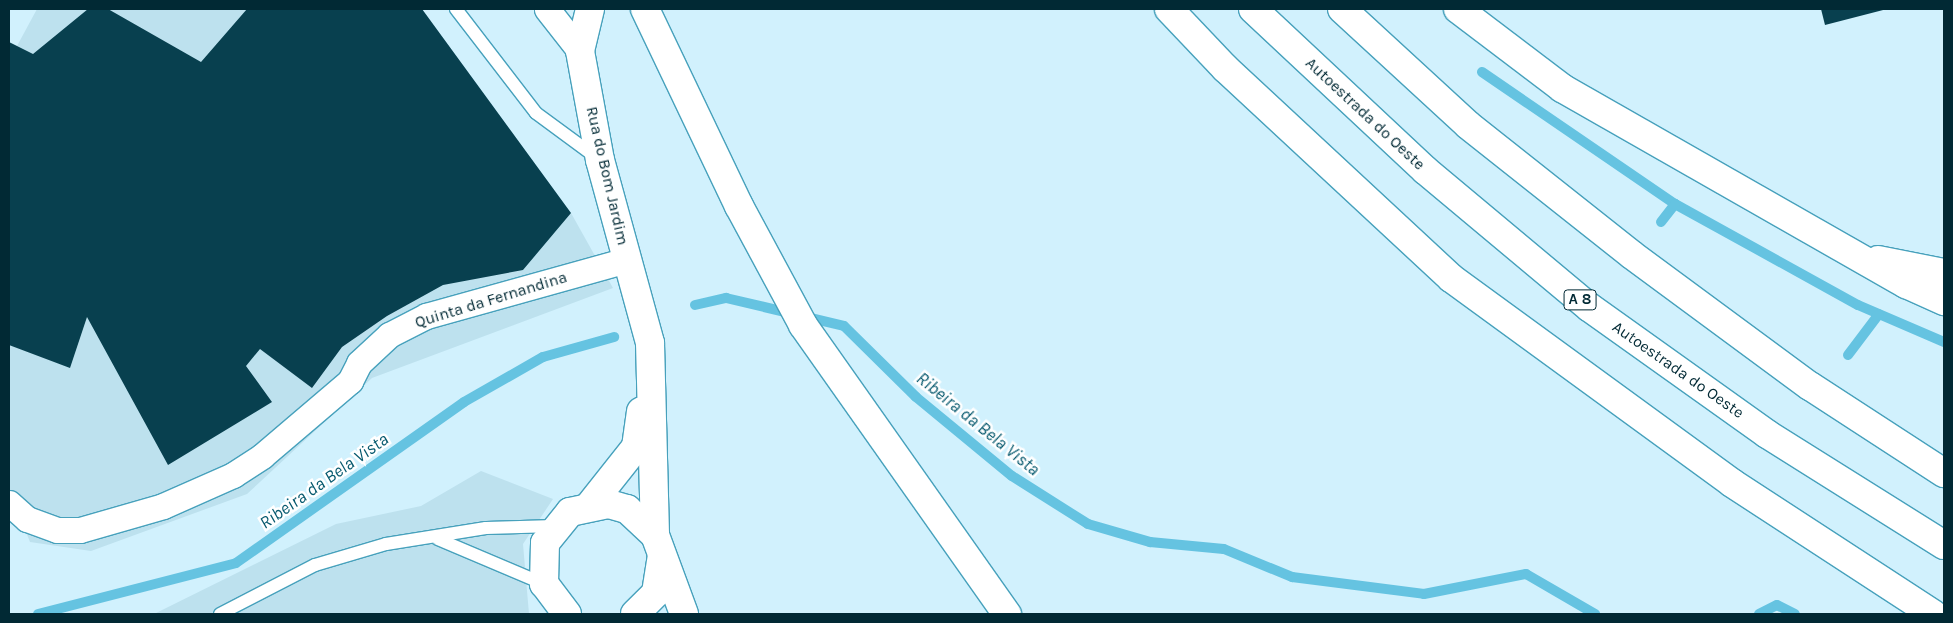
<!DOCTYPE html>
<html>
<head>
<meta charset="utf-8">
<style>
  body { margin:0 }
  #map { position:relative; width:1953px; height:623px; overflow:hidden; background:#d1f1fd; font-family:Karla,sans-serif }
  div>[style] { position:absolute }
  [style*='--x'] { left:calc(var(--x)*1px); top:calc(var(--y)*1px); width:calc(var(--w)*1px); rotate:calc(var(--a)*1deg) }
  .built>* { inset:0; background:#bde1ee }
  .stream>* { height:10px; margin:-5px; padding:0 5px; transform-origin:5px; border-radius:5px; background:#65c3e1 }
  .building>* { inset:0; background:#08404f }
  .roads { filter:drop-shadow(1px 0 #47a1bc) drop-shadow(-1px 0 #47a1bc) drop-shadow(0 1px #47a1bc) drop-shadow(0 -1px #47a1bc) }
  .service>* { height:12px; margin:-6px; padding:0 6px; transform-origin:6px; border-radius:6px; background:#fff }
  .minor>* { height:25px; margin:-12.5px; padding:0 12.5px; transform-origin:12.5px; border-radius:12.5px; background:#fff }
  .tertiary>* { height:28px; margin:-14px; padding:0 14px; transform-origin:14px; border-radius:14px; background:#fff }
  .motorway>* { height:28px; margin:-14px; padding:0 14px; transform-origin:14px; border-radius:14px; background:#fff }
  span { translate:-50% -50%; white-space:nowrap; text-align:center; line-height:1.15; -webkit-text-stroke:5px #fff; paint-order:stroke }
  .shield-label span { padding:1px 4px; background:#fff; border:1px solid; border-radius:4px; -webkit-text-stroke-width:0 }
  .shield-label { font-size:15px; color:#012934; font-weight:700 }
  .street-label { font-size:16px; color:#012934 }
  .water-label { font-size:18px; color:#06596e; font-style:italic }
  .frame { position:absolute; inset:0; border:10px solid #012934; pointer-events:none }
</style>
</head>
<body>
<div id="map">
  <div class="built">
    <div style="clip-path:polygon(37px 9px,422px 9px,571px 213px,613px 288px,372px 378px,247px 494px,91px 551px,30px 542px,9px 490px,9px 42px,17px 46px)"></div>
    <div style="clip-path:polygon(481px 471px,553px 499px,523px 544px,529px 614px,154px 614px,336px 524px,421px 506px)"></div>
  </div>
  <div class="stream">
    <div style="--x:1482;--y:72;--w:234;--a:34.4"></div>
    <div style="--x:1675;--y:204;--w:209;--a:28.9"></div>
    <div style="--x:1858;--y:305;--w:94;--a:23.3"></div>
    <div style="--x:1661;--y:222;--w:23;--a:-52"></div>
    <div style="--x:695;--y:305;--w:32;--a:-13"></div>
    <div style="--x:726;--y:298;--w:121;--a:13.3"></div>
    <div style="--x:844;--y:326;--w:101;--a:44.6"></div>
    <div style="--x:916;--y:397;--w:124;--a:39.5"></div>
    <div style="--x:1012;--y:476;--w:90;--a:32.3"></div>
    <div style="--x:1088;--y:524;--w:65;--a:16.2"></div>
    <div style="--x:1150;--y:542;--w:74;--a:5.4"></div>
    <div style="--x:1224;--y:549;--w:74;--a:22.4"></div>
    <div style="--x:1292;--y:577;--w:133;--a:7.3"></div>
    <div style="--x:1424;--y:594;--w:104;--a:-11.1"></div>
    <div style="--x:1526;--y:574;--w:80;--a:30.1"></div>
    <div style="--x:1848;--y:355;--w:51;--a:-52.9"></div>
    <div style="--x:38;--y:614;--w:204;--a:-14.4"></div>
    <div style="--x:236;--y:563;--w:279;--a:-35.2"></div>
    <div style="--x:464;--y:402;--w:91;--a:-29.7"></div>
    <div style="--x:543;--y:357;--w:74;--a:-15.7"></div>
    <div style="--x:1759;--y:614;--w:20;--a:-27"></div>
    <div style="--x:1777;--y:605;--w:20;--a:27"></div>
  </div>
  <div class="building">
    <div style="clip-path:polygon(88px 9px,108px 9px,201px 62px,247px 9px,422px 9px,571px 213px,523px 270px,443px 285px,387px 316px,342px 347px,312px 388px,260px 349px,246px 366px,272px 402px,168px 465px,87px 317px,70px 368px,9px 345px,9px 42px,33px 54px)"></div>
    <div style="clip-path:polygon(1821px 9px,1887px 9px,1825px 25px)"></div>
  </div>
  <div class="roads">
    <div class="service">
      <div style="--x:456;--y:9;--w:131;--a:52.4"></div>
      <div style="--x:536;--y:113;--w:74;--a:36.3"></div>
      <div style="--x:438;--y:539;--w:115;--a:23"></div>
      <div style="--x:220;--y:614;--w:107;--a:-27.3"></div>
      <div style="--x:315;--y:565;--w:74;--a:-16.5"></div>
      <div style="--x:386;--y:544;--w:101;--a:-9.1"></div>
      <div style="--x:486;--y:528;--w:69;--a:-1.7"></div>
    </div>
    <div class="minor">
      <div style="--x:547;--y:9;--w:53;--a:51.8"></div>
      <div style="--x:9;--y:503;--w:24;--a:42"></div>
      <div style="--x:27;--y:519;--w:32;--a:20"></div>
      <div style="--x:57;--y:530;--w:23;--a:0"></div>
      <div style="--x:80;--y:530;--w:86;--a:-16.1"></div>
      <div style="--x:163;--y:506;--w:77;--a:-23.9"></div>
      <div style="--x:233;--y:475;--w:35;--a:-33"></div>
      <div style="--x:262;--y:456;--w:116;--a:-40.4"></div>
      <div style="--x:350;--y:381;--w:20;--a:-63"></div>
      <div style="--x:359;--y:363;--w:41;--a:-43"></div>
      <div style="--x:389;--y:335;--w:42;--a:-27.2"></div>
      <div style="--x:426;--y:316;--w:209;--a:-15.6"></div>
    </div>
    <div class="tertiary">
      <div style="--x:590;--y:9;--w:43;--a:103.4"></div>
      <div style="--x:580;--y:51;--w:111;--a:79.6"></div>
      <div style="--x:600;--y:160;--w:190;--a:74.7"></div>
      <div style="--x:650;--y:343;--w:192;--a:88.5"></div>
      <div style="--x:590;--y:505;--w:74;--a:-51.6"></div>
      <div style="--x:636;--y:447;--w:36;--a:-82"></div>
      <div style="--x:567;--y:614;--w:38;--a:-127"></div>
      <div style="--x:544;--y:584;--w:41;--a:-88.6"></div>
      <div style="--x:545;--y:543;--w:40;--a:-51"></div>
      <div style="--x:570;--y:512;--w:40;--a:-12"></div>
      <div style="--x:609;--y:504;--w:19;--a:16"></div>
      <div style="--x:627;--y:509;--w:38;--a:43"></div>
      <div style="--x:655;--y:535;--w:84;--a:69.8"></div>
      <div style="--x:635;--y:614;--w:30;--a:-45"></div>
      <div style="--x:656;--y:593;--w:36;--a:-81"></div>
    </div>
    <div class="motorway">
      <div style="--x:645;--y:9;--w:218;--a:64.5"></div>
      <div style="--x:739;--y:206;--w:135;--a:61.7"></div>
      <div style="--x:803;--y:325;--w:354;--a:54.8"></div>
      <div style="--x:1169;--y:9;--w:81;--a:46.5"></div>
      <div style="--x:1225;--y:68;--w:309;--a:42.9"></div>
      <div style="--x:1451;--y:278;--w:348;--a:36.1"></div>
      <div style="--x:1732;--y:483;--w:240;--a:33.1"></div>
      <div style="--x:1253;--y:9;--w:236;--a:43.1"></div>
      <div style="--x:1425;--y:170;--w:214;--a:39.9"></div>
      <div style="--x:1589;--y:307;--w:219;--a:35.5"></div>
      <div style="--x:1767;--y:434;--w:209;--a:32.1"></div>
      <div style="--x:1342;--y:9;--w:171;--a:42.6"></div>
      <div style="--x:1468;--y:125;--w:209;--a:38.4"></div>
      <div style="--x:1632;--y:255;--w:221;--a:36.4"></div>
      <div style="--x:1810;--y:386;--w:160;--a:33"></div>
      <div style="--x:1458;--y:9;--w:131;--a:37.2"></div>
      <div style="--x:1562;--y:88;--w:396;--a:29.7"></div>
      <div style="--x:1906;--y:284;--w:42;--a:24.1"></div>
      <div style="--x:1878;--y:260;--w:67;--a:11.1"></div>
    </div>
  </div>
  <div class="shield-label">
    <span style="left:1580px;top:300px">A 8</span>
  </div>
  <div class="street-label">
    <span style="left:1365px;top:114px;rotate:43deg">Autoestrada do Oeste</span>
    <span style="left:607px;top:176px;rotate:77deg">Rua do Bom Jardim</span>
    <span style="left:491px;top:300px;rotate:-17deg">Quinta da Fernandina</span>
    <span style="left:1678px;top:370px;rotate:35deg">Autoestrada do Oeste</span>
  </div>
  <div class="water-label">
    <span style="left:978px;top:424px;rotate:39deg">Ribeira da Bela Vista</span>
    <span style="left:324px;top:481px;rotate:-35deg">Ribeira da Bela Vista</span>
  </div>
  <div class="frame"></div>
</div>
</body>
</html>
